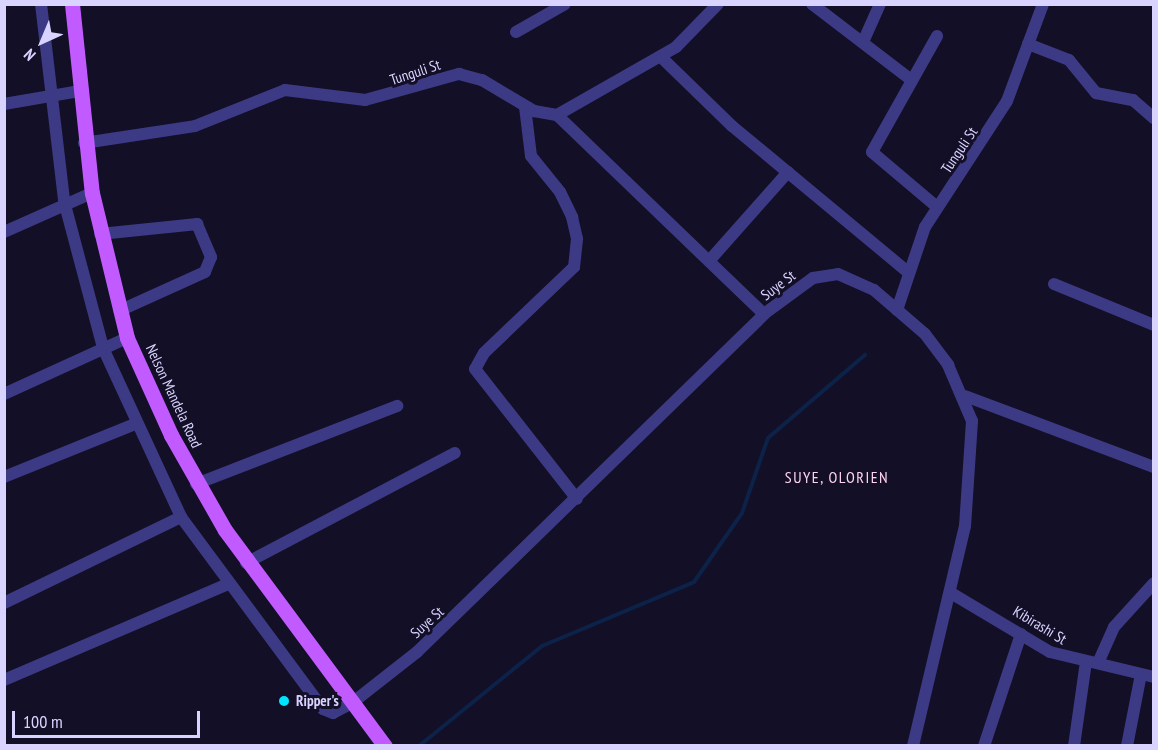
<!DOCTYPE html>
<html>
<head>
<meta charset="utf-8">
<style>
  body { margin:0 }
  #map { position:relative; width:1158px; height:750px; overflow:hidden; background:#130f26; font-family:"PT Sans Narrow",sans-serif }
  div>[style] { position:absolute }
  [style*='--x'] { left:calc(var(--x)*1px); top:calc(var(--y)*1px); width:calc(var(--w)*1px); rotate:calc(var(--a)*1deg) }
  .stream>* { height:4px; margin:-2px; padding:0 2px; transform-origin:2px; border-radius:2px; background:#0c2248 }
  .minor>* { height:12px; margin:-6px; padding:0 6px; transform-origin:6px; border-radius:6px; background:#3d3a85 }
  .major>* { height:15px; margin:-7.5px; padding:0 7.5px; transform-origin:7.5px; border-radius:7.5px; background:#c25bff }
  .dots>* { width:16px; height:16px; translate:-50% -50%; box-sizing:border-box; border:3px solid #130f26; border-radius:50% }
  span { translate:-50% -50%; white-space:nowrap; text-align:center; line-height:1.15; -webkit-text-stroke:6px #130f26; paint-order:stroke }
  .street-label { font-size:15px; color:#d9d4ff }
  .poi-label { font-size:15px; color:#d9d4ff; font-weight:700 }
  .left { translate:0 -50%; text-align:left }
  .neighbourhood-label { font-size:16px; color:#ffd6f0; letter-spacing:1.5px }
  .frame { position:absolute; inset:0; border:6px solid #d9d4ff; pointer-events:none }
  .north { position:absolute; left:12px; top:12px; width:60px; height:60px; -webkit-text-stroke:4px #130f26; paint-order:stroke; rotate:224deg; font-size:16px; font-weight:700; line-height:24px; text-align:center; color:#d9d4ff }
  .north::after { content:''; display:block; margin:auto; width:21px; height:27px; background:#d9d4ff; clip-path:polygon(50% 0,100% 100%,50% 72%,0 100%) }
  .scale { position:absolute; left:12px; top:711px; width:188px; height:27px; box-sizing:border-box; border:3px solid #d9d4ff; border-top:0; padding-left:8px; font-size:18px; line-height:21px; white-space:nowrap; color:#d9d4ff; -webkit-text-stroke:4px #130f26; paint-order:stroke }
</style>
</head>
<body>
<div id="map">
  <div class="stream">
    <div style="--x:419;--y:746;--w:159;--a:-39.1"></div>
    <div style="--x:542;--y:646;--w:165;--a:-22.8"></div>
    <div style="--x:694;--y:582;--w:84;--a:-55.2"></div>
    <div style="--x:742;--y:513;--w:79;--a:-70.9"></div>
    <div style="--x:768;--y:438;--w:128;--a:-40.6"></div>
  </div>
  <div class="minor">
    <div style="--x:41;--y:4;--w:198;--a:83.3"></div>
    <div style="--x:64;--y:201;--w:152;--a:75.1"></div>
    <div style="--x:103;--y:348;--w:186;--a:65.2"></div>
    <div style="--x:181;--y:517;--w:239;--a:53.5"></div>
    <div style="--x:323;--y:709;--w:11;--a:22"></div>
    <div style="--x:333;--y:713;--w:21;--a:-28"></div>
    <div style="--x:352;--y:703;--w:83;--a:-38.1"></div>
    <div style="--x:417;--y:652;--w:484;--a:-44.2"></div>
    <div style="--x:764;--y:314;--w:61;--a:-36.3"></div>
    <div style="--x:813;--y:278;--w:25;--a:-9"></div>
    <div style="--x:838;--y:274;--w:39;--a:24"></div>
    <div style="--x:874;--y:290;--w:67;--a:40.8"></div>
    <div style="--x:925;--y:334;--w:39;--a:53"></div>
    <div style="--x:948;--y:365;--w:61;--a:66.8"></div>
    <div style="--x:972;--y:421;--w:105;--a:93.8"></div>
    <div style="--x:965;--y:526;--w:226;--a:103.3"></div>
    <div style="--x:812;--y:4;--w:123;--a:37.4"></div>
    <div style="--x:516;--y:32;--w:56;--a:-29.7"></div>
    <div style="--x:863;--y:42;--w:42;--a:-65.9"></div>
    <div style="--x:1028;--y:44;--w:44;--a:21.3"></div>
    <div style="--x:1069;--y:60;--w:43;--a:50.7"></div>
    <div style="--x:1096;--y:93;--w:38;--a:11"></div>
    <div style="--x:1133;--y:100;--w:28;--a:41"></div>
    <div style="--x:661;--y:57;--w:99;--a:44.2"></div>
    <div style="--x:732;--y:126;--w:229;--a:39.7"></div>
    <div style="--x:4;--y:104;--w:76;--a:-9.8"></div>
    <div style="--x:525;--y:107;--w:49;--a:83"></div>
    <div style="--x:531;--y:156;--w:46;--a:51.1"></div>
    <div style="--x:560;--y:192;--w:28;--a:64"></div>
    <div style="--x:572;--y:217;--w:23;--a:77"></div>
    <div style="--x:577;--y:239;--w:28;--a:96"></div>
    <div style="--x:574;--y:267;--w:124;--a:136.3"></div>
    <div style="--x:484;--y:353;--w:18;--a:119"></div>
    <div style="--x:475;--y:369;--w:165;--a:51.9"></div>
    <div style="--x:557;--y:115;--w:287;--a:43.9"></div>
    <div style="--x:84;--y:143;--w:112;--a:-8.7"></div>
    <div style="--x:195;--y:126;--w:97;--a:-21.8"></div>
    <div style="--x:285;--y:90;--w:81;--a:7.1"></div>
    <div style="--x:365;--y:100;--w:98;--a:-15.5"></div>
    <div style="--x:459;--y:74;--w:24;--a:15"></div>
    <div style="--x:482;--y:80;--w:61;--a:30.8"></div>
    <div style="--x:534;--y:111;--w:23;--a:10"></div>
    <div style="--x:557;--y:115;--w:137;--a:-29.7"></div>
    <div style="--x:676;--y:47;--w:60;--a:-45.7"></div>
    <div style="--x:937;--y:207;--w:85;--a:-139.8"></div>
    <div style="--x:872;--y:152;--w:133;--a:-60.7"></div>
    <div style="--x:4;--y:232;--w:96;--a:-23.9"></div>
    <div style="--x:100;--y:234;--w:98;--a:-5.9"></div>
    <div style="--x:197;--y:224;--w:36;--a:67"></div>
    <div style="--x:211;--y:257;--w:16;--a:112"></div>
    <div style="--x:205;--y:272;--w:94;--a:155.6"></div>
    <div style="--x:709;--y:261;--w:119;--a:-48.4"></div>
    <div style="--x:1054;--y:284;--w:108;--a:22.3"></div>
    <div style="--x:897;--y:310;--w:88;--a:-71.4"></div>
    <div style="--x:925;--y:227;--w:150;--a:-56.9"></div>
    <div style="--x:1007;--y:101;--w:103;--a:-69.6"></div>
    <div style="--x:4;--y:394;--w:135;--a:-24.5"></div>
    <div style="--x:965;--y:396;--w:202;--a:20.6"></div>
    <div style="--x:4;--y:477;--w:141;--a:-22"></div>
    <div style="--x:196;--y:484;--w:216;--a:-21.2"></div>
    <div style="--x:246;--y:563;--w:236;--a:-27.8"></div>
    <div style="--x:951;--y:593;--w:115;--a:30.8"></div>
    <div style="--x:1050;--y:652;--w:107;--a:13.5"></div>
    <div style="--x:4;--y:603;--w:197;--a:-25.9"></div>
    <div style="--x:1098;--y:663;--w:39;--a:-66"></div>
    <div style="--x:1114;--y:627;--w:59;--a:-47.7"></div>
    <div style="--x:4;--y:680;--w:244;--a:-23.2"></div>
    <div style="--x:984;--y:746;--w:118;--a:-71.7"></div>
    <div style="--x:1074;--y:746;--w:85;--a:-81.9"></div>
    <div style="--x:1127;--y:746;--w:73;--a:-79"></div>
  </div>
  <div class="major">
    <div style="--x:72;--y:4;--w:190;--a:84"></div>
    <div style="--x:92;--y:193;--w:149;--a:76.4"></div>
    <div style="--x:127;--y:338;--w:107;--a:65.6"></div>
    <div style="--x:171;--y:435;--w:109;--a:60.4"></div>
    <div style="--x:225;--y:530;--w:269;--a:53.5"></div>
  </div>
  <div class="dots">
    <div style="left:284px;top:701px;background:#00e5ff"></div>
  </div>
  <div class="street-label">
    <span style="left:415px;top:72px;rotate:-18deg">Tunguli St</span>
    <span style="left:959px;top:150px;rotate:-56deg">Tunguli St</span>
    <span style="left:778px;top:285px;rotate:-37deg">Suye St</span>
    <span style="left:174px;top:396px;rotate:65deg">Nelson Mandela Road</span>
    <span style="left:427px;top:622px;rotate:-42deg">Suye St</span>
    <span style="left:1040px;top:625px;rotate:31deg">Kibirashi St</span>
  </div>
  <div class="poi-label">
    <span class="left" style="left:296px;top:701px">Ripper's</span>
  </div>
  <div class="neighbourhood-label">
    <span style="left:837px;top:477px">SUYE, OLORIEN</span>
  </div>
  <div class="frame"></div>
  <div class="north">N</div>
  <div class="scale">100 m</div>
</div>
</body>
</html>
